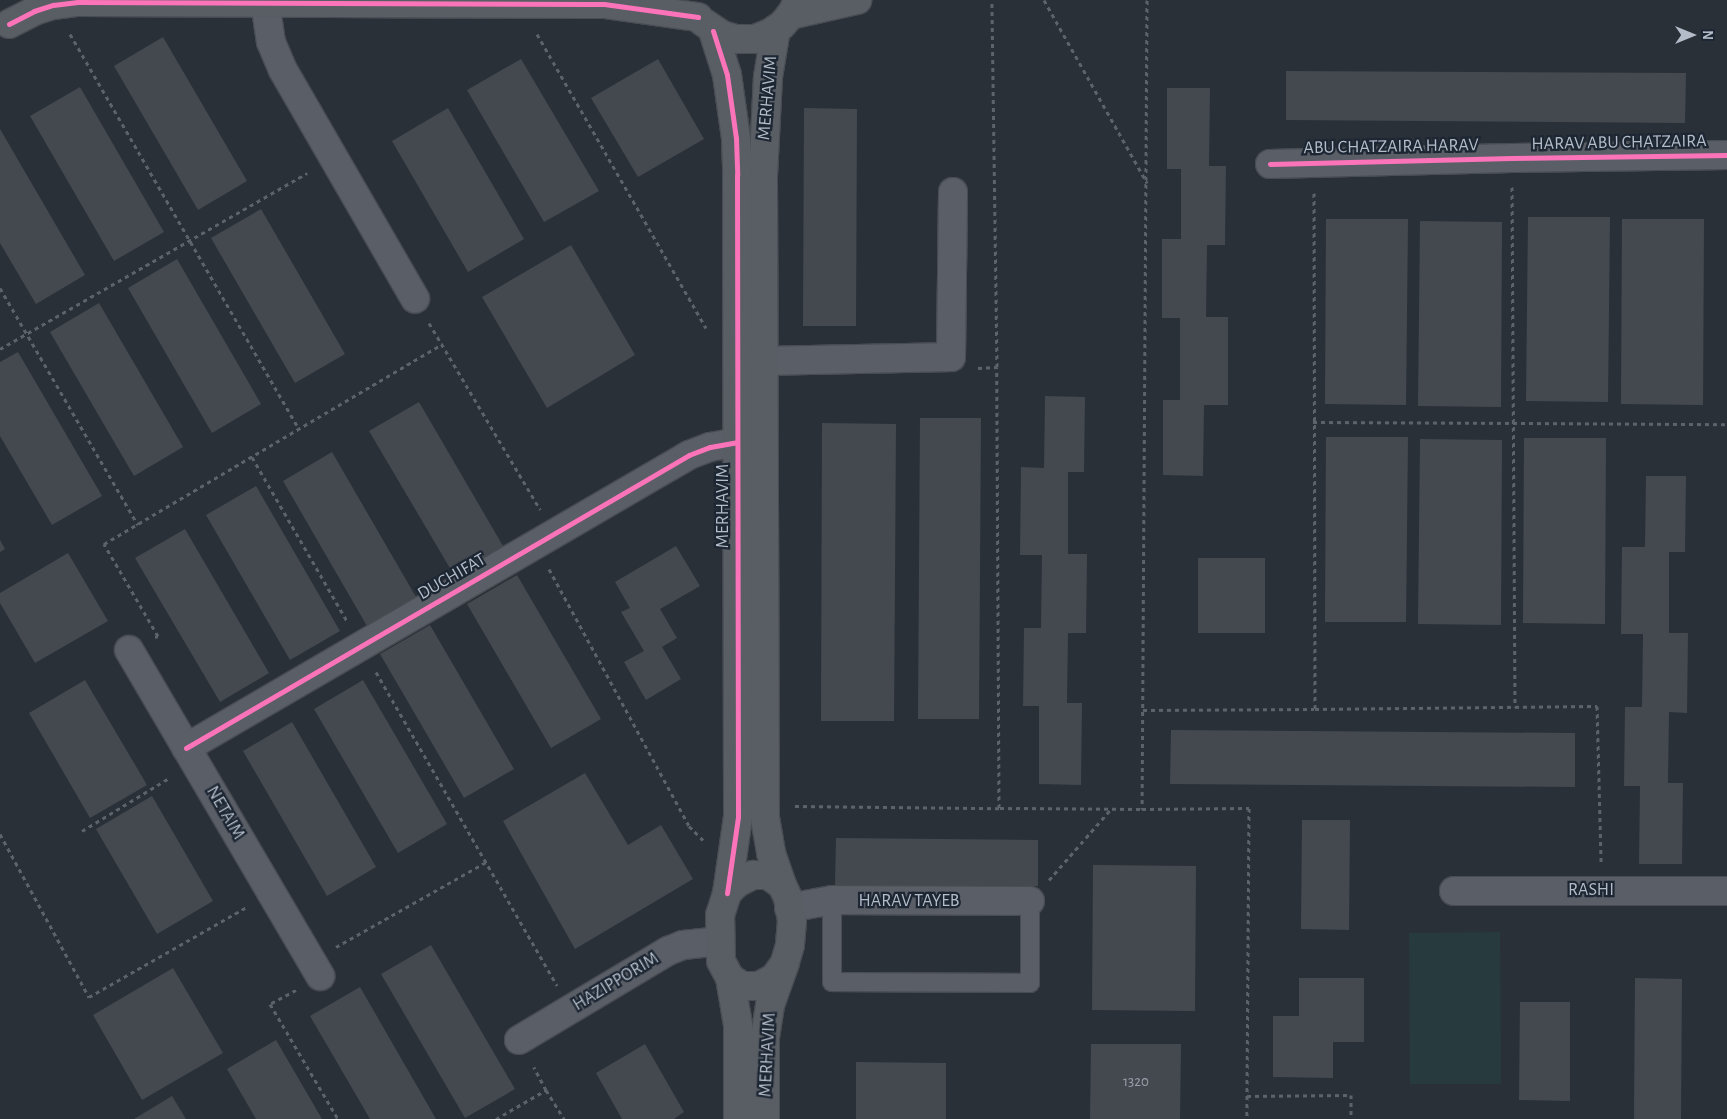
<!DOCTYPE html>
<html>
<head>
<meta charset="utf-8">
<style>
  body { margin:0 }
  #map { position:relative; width:1727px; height:1119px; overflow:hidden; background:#2a3038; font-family:"Alegreya Sans",sans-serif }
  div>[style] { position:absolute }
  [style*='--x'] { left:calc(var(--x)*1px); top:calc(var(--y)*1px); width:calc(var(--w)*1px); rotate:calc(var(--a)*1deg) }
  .green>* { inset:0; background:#273a3e }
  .building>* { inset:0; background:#444950 }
  .path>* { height:3px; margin-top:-1.5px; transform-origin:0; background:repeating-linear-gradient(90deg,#5d636a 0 4px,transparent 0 8px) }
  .roads { filter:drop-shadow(1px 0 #484c53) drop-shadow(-1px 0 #484c53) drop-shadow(0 1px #484c53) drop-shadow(0 -1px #484c53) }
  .lane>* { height:18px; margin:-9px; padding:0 9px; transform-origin:9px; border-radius:9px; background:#5a5e66 }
  .street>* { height:28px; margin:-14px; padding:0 14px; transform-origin:14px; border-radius:14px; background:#5a5e66 }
  .secondary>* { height:28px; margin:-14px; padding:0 14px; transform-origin:14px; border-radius:14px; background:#595d64 }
  .cycleway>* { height:5px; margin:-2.5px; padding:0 2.5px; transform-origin:2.5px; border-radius:2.5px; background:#fb73b8 }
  span { translate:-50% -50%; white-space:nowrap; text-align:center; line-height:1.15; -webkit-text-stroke:4.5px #1d2633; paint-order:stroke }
  .number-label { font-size:15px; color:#989fab }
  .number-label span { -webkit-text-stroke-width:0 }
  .street-label { font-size:18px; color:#b4bcc9 }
  .north { position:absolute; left:1667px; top:10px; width:50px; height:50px; -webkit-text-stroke:4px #1d2633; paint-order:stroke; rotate:90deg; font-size:14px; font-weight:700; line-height:20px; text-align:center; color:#b4bcc9 }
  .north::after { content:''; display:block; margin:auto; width:18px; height:22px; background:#b4bcc9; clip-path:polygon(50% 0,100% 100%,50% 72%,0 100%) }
</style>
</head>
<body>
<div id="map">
  <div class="green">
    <div style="clip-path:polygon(1500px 932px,1501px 1084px,1410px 1084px,1409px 933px)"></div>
  </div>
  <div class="building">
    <div style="clip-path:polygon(163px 37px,247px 181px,198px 210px,114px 66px)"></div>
    <div style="clip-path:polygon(521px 59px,599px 191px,544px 222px,467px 90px)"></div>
    <div style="clip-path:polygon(658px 59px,704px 139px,638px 177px,591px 98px)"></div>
    <div style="clip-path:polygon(1286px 71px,1686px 73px,1685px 123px,1286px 120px)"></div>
    <div style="clip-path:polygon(80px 87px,164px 232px,114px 261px,30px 116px)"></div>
    <div style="clip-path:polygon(1167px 88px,1210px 88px,1209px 166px,1226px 166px,1225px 245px,1207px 245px,1206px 317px,1228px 317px,1228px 405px,1204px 405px,1203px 476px,1163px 475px,1163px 400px,1180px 400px,1180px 318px,1162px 318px,1162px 239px,1181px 239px,1181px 169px,1167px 169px)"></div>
    <div style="clip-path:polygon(448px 108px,524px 239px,468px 272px,392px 141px)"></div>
    <div style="clip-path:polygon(804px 108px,857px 109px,856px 326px,803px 326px)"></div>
    <div style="clip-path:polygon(0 129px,85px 275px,36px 304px,0 243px)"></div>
    <div style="clip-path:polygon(261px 209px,345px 354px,295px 383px,211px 238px)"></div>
    <div style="clip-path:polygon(1528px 217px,1610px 217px,1608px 402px,1526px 401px)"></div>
    <div style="clip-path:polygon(1326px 219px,1408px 219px,1406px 405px,1325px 404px)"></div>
    <div style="clip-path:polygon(1622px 219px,1704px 219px,1703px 405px,1621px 404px)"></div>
    <div style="clip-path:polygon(1420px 221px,1502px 222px,1501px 407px,1418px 406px)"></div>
    <div style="clip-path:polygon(571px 245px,635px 355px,547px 408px,482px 297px)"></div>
    <div style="clip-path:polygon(177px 259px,261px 404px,212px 433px,128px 288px)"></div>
    <div style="clip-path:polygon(99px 303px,183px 447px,134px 476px,50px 332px)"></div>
    <div style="clip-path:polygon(18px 352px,102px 496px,52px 525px,0 436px,0 362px)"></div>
    <div style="clip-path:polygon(1045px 396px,1085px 397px,1084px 472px,1068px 472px,1068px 554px,1087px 554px,1086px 633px,1068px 633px,1067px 703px,1082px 703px,1081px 785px,1039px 784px,1039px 706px,1023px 706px,1024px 628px,1041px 628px,1042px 555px,1020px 555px,1021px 467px,1044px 468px)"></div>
    <div style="clip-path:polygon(419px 402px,503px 546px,454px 575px,369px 431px)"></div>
    <div style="clip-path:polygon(920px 418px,981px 418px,979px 719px,918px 719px)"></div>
    <div style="clip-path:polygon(822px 423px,896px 424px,894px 721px,821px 721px)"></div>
    <div style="clip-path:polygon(1326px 437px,1408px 437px,1406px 622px,1325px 622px)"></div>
    <div style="clip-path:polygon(1524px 438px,1606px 438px,1605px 624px,1523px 623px)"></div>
    <div style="clip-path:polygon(1420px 439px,1502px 440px,1501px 625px,1418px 624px)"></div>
    <div style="clip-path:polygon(332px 452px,416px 597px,367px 626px,283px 481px)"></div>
    <div style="clip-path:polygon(1646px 476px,1686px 476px,1685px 552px,1669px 552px,1669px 633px,1688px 633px,1687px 713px,1669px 712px,1668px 783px,1683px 783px,1682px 864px,1639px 864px,1640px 786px,1624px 786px,1625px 707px,1642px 707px,1643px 634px,1621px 634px,1622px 547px,1645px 547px)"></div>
    <div style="clip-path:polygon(256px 486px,340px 631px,290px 660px,206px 515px)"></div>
    <div style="clip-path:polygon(185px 529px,269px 673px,220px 702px,135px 558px)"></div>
    <div style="clip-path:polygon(0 540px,5px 549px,0 552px)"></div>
    <div style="clip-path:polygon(676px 546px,700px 586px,660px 609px,677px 638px,662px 647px,681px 679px,646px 700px,624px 662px,644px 651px,621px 612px,630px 608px,615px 582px)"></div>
    <div style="clip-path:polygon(68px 553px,108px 621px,35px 663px,0 603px,0 593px)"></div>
    <div style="clip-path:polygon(1198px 558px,1265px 558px,1265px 633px,1198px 633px)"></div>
    <div style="clip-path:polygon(517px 575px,601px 719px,551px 748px,467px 604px)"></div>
    <div style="clip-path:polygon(430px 625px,514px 769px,464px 798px,380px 654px)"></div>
    <div style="clip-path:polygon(85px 680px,147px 785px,90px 818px,29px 713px)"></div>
    <div style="clip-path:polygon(363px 680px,447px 824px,398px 853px,314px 709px)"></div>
    <div style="clip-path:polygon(292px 722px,376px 867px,327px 896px,243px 751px)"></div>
    <div style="clip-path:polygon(1171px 730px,1575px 733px,1575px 787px,1170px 784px)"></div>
    <div style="clip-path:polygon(585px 773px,628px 845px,661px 825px,693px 879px,575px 949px,503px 821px)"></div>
    <div style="clip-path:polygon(152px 796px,213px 901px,157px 934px,96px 829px)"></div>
    <div style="clip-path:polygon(1302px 820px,1350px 820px,1349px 930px,1301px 929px)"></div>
    <div style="clip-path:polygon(836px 838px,1038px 840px,1038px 886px,835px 885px)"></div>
    <div style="clip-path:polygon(1093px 865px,1196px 866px,1195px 1011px,1092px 1010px)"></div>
    <div style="clip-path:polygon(431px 945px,515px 1089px,465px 1118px,381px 974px)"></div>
    <div style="clip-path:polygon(173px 968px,223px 1053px,142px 1100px,93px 1015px)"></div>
    <div style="clip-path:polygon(1299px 978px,1364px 978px,1364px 1042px,1333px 1042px,1333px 1078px,1273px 1077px,1273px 1016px,1299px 1016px)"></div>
    <div style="clip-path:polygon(1635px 978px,1682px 979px,1681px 1119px,1634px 1119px)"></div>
    <div style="clip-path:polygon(360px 987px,436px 1119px,370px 1119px,310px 1016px)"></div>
    <div style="clip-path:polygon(1520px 1002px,1570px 1002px,1570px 1101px,1519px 1100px)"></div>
    <div style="clip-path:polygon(276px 1040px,322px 1119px,256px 1119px,227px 1069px)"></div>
    <div style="clip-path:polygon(645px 1044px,684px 1112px,674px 1119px,622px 1119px,596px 1073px)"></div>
    <div style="clip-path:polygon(1091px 1044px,1181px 1044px,1180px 1119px,1090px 1119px)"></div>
    <div style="clip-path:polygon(856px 1062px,946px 1063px,946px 1119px,856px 1119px)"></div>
    <div style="clip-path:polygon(172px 1096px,186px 1119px,134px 1119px)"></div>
  </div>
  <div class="path">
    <div style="--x:1044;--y:0;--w:210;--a:60.6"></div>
    <div style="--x:1147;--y:0;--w:809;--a:90.35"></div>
    <div style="--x:1142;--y:809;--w:107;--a:-0.5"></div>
    <div style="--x:1249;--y:808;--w:311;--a:90.4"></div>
    <div style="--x:70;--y:34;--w:457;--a:59.9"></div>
    <div style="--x:537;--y:34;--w:339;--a:60.1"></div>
    <div style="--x:1512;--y:187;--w:520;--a:89.67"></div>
    <div style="--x:1314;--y:193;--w:516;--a:89.89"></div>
    <div style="--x:1315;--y:709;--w:282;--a:-0.6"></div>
    <div style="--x:1597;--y:706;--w:156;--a:88.5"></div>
    <div style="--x:0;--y:288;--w:274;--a:59.8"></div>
    <div style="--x:429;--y:323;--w:217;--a:59.2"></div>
    <div style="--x:0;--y:349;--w:354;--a:-29.8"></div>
    <div style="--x:978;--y:368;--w:19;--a:-3"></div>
    <div style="--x:1313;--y:422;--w:414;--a:0.3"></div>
    <div style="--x:252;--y:457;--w:190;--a:59.9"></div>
    <div style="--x:549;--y:569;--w:293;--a:61.4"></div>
    <div style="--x:689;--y:826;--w:21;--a:45"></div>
    <div style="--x:155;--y:637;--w:3;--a:-18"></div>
    <div style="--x:158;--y:636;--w:107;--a:-120.4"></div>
    <div style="--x:104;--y:544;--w:393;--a:-30.6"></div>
    <div style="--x:376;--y:672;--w:362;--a:60"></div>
    <div style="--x:1143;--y:710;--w:171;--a:-0.3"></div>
    <div style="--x:795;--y:806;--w:204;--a:0.6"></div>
    <div style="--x:999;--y:808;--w:441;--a:-90.3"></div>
    <div style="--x:997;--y:367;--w:367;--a:-90.8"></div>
    <div style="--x:1000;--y:808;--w:142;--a:0.4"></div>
    <div style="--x:82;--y:831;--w:102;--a:-31.3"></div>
    <div style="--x:0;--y:834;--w:186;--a:61.4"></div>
    <div style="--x:89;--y:997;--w:180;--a:-29.7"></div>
    <div style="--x:1049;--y:880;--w:94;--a:-48.9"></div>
    <div style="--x:336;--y:947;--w:172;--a:-29.5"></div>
    <div style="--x:296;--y:990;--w:30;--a:152"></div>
    <div style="--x:270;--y:1004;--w:134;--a:59.4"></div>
    <div style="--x:546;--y:1090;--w:34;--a:58"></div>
    <div style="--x:1247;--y:1096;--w:104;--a:-0.6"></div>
    <div style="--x:1351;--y:1095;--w:24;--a:90"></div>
    <div style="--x:496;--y:1119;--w:58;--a:-30.1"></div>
    <div style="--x:546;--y:1090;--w:26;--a:-118"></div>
  </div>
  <div class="roads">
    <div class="lane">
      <div style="--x:832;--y:900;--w:82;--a:90"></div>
      <div style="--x:832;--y:982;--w:198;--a:0.3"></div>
      <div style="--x:1030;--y:983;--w:82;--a:-90"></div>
    </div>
    <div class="street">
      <div style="--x:265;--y:2;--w:40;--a:81.5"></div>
      <div style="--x:271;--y:42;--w:30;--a:67"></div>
      <div style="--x:283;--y:70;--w:264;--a:60"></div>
      <div style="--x:1270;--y:164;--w:242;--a:-1.4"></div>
      <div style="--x:1512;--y:158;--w:215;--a:-0.8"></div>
      <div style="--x:764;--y:361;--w:187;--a:-1.2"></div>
      <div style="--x:951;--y:357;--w:165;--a:-89.3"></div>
      <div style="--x:129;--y:650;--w:378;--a:59.6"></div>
      <div style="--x:186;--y:748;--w:582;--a:-30.22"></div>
      <div style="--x:689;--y:455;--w:22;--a:-21"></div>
      <div style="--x:710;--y:447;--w:27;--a:-10"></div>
      <div style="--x:1454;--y:891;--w:273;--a:0"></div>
      <div style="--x:789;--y:908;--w:44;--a:-10.5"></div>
      <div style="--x:832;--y:900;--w:198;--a:0.3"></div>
      <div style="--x:519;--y:1040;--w:174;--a:-30.9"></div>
      <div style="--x:668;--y:951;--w:16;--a:-22"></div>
      <div style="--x:683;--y:945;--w:36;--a:-6"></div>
    </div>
    <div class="secondary">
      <div style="--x:790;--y:15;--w:69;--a:-12.6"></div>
      <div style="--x:703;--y:22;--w:23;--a:34"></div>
      <div style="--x:722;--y:35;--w:15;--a:16"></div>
      <div style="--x:736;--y:39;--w:19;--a:0"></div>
      <div style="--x:755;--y:39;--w:16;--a:-22"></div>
      <div style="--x:770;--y:33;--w:14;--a:-34"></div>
      <div style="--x:782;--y:25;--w:16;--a:-50"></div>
      <div style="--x:792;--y:13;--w:14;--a:-65"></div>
      <div style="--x:9;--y:24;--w:28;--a:-27"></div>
      <div style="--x:34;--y:11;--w:20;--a:-18"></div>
      <div style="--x:53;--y:5;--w:25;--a:-7"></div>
      <div style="--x:78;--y:2;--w:526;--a:0.22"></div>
      <div style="--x:604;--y:4;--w:95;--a:7.9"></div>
      <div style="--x:776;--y:29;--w:49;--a:99.5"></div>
      <div style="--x:768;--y:77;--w:98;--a:92.9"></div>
      <div style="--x:763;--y:175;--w:643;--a:89.82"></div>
      <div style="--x:765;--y:818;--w:36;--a:80"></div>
      <div style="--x:771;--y:853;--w:34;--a:71"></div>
      <div style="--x:713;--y:31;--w:46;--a:72.3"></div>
      <div style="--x:727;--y:75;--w:64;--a:81.9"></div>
      <div style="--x:736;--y:138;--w:37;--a:88"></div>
      <div style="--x:737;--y:175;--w:642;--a:89.91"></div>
      <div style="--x:738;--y:817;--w:77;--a:98.2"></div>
      <div style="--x:753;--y:875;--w:15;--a:0"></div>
      <div style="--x:768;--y:875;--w:17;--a:36"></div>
      <div style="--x:782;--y:885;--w:14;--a:65"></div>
      <div style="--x:788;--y:898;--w:23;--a:80"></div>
      <div style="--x:792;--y:921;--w:24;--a:95"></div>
      <div style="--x:790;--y:945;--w:19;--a:106"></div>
      <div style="--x:785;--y:963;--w:19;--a:126"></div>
      <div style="--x:774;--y:978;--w:17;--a:152"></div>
      <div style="--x:759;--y:986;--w:17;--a:180"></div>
      <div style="--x:742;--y:986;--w:14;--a:-146"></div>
      <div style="--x:730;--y:978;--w:19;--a:-118"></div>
      <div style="--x:721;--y:961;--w:46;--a:-91.2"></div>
      <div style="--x:720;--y:915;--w:23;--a:-72"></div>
      <div style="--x:727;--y:893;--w:14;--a:-45"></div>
      <div style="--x:737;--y:883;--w:18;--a:-27"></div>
      <div style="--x:730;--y:978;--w:48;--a:80.3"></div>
      <div style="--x:738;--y:1025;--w:94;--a:90"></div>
      <div style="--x:765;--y:1119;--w:82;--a:-90"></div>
      <div style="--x:765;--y:1037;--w:32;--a:-81"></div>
      <div style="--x:770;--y:1005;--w:41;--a:-70.3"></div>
    </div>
  </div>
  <div class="cycleway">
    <div style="--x:9;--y:24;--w:28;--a:-27"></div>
    <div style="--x:34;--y:11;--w:20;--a:-18"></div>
    <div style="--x:53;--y:5;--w:25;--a:-7"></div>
    <div style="--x:78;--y:2;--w:526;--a:0.22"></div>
    <div style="--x:604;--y:4;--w:95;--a:7.9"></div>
    <div style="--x:713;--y:31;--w:46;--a:72.3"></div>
    <div style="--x:727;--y:75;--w:64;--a:81.9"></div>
    <div style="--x:736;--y:138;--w:37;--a:88"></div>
    <div style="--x:737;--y:175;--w:642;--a:89.91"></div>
    <div style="--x:738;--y:817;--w:77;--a:98.2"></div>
    <div style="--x:1270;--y:164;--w:242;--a:-1.4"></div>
    <div style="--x:1512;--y:158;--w:215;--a:-0.8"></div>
    <div style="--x:186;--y:748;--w:582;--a:-30.22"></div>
    <div style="--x:689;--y:455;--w:22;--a:-21"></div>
    <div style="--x:710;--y:447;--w:27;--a:-10"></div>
  </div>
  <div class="number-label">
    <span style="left:1136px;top:1082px">1320</span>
  </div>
  <div class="street-label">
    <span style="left:768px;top:98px;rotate:-85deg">MERHAVIM</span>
    <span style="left:1619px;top:143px;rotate:-1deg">HARAV ABU CHATZAIRA</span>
    <span style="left:1391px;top:147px;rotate:-1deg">ABU CHATZAIRA HARAV</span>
    <span style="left:723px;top:506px;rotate:-90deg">MERHAVIM</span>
    <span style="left:452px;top:577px;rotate:-30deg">DUCHIFAT</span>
    <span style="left:225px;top:813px;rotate:60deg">NETAIM</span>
    <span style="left:1591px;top:890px">RASHI</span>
    <span style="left:909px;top:901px">HARAV TAYEB</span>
    <span style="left:616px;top:982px;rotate:-31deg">HAZIPPORIM</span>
    <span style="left:768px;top:1055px;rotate:-87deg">MERHAVIM</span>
  </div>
  <div class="north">N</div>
</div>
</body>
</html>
